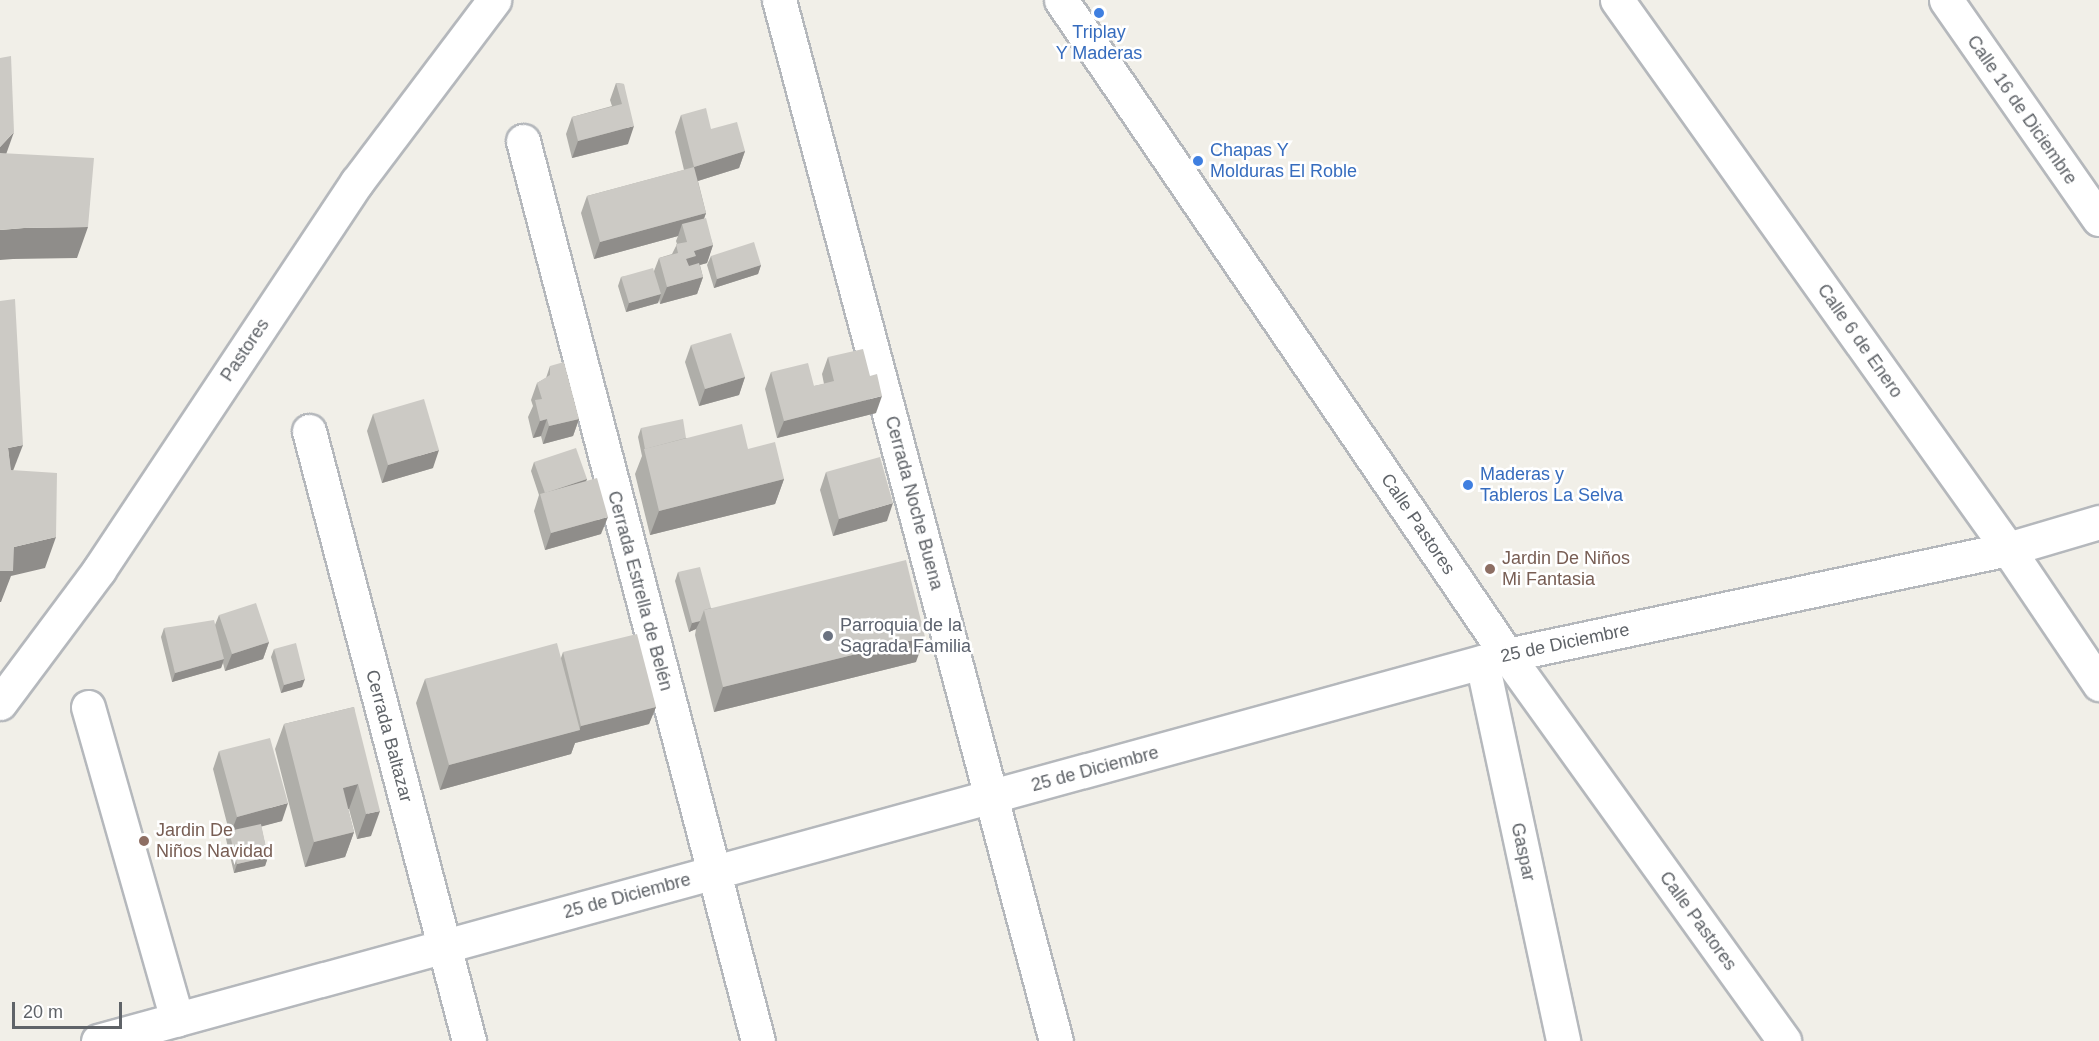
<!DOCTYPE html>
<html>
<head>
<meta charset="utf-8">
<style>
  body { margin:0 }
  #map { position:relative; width:2099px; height:1041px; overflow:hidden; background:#f1efe8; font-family:Helvetica,sans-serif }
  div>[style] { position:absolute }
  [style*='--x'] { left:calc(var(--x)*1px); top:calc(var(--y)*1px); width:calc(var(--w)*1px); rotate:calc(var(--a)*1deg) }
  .roads { filter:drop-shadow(2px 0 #b5b8bc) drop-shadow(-2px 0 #b5b8bc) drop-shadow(0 2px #b5b8bc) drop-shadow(0 -2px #b5b8bc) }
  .street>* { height:33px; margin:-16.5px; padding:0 16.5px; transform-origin:16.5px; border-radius:16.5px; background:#fff }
  .secondary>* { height:33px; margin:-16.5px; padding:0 16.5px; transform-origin:16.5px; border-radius:16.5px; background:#fff }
  .wall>* { inset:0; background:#afaea9 }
  .shaded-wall>* { inset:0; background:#8f8d8a }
  .building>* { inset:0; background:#cccac5 }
  .dots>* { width:16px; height:16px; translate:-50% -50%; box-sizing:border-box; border:3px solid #fff; border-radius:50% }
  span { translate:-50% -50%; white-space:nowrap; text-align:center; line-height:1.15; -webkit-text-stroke:5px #fff; paint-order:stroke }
  .shop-label { font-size:18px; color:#366cbe }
  .left { translate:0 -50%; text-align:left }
  .street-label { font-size:18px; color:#5f6368 }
  .education-label { font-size:18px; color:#785e54 }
  .worship-label { font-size:18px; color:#5b616d }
  .scale { position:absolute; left:12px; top:1002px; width:110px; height:27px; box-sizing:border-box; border:3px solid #5f6368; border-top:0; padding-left:8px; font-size:18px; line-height:21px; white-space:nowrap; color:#5f6368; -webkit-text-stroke:4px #fff; paint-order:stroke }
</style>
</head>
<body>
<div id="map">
  <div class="roads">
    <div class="street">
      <div style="--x:779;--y:0;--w:1077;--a:75.1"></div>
      <div style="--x:1617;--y:0;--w:674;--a:54.54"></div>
      <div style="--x:2008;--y:549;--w:163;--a:56"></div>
      <div style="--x:1946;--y:0;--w:267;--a:55.1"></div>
      <div style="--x:523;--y:141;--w:930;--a:75.37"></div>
      <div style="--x:309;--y:431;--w:631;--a:75.3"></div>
      <div style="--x:1482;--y:662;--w:388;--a:77.9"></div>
      <div style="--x:0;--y:703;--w:166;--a:-53.3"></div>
      <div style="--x:99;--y:570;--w:466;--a:-56.4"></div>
      <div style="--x:357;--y:182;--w:228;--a:-53"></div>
      <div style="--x:88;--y:707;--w:325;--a:74.1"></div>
      <div style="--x:98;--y:1041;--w:1461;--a:-15.32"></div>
      <div style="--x:1507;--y:655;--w:512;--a:-11.95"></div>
      <div style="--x:2008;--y:549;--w:95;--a:-16.5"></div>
    </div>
    <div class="secondary">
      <div style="--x:1061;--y:0;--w:792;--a:55.75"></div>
      <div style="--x:1507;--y:655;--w:475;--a:54.3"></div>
    </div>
  </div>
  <div class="wall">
    <div style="clip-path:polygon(616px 83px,624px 84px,628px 144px,572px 158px,566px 134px,572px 117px,612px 106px,610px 100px)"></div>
    <div style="clip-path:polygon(681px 115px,711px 129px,745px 151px,739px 168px,698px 181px,706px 213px,704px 218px,713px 245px,707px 263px,700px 265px,703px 277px,697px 294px,660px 304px,659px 299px,658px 303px,626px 312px,618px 286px,621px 277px,654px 271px,659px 258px,672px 254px,677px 244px,676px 241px,678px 236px,594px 259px,581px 213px,587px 196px,684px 170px,675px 132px)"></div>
    <div style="clip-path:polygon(711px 256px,761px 265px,758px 274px,714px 288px,707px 265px)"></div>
    <div style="clip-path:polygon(691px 345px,745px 377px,739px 395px,699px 406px,685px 362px)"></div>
    <div style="clip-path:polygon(828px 357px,876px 413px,777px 438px,765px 389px,771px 372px,814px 386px,824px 384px,822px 374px)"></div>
    <div style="clip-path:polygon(550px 366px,579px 419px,573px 436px,543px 444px,541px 436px,533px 438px,528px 417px,533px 406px,531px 400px,537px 383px,546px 378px)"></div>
    <div style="clip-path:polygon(373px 414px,433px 468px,382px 483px,367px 431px)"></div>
    <div style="clip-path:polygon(641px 428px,686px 438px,748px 449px,784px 479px,775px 504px,650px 535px,635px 474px,642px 456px,638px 437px)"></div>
    <div style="clip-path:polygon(534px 462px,587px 479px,586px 481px,601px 534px,545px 550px,534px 511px,539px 495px,531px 471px)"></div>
    <div style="clip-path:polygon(826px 472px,887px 521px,833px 536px,820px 490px)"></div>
    <div style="clip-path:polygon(678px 572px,711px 608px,916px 662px,714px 712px,695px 635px,696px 629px,689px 632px,675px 581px)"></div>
    <div style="clip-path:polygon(219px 615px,269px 642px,263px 659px,225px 671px,223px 663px,221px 668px,172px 682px,161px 637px,164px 628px,215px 625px)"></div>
    <div style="clip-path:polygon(274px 649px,302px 687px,281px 693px,271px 657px)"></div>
    <div style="clip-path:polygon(563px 652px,656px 707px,649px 724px,575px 743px,571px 754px,440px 790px,416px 703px,425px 679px,561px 658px)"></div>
    <div style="clip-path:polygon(354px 707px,371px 836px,357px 839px,349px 809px,348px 809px,354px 832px,345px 857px,305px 867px,275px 749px,284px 724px)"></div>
    <div style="clip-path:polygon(219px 751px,282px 821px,261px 826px,268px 857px,265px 866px,234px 873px,226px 839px,229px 831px,213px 769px)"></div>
  </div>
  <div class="shaded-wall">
    <div style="clip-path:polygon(634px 126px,628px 144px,572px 158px,578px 141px)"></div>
    <div style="clip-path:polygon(14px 132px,3px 163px,0 166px,0 147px)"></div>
    <div style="clip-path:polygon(745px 151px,739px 168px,688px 184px,694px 167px)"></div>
    <div style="clip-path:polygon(706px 213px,700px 230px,682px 224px,678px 236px,594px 259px,600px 242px)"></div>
    <div style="clip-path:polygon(88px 227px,77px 258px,13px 259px,0 260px,0 230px,24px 228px)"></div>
    <div style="clip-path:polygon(713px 245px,707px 263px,692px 267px,690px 273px,686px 259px,694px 251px)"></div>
    <div style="clip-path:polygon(761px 265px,758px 274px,714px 288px,717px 279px)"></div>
    <div style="clip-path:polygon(703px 277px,697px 294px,660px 304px,667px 287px)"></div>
    <div style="clip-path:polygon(661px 294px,658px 303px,626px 312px,629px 303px)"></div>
    <div style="clip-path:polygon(745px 377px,739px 395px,699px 406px,705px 389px)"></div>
    <div style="clip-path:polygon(882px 396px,876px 413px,777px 438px,784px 421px)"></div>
    <div style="clip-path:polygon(547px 419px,541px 436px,533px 438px,540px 421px)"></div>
    <div style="clip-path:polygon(579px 419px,573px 436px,543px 444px,549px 426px)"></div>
    <div style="clip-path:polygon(23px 445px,11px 476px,8px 448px)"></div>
    <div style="clip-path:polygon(439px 450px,433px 468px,382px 483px,388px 465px)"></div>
    <div style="clip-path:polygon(587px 479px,583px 488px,542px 502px,545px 493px)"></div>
    <div style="clip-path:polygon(784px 479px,775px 504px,650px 535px,659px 511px)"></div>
    <div style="clip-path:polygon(893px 503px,887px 521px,833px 536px,839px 519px)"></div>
    <div style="clip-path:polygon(608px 517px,601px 534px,545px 550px,551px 533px)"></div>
    <div style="clip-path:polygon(56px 537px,45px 568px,11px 576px,1px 602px,0 602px,0 571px,14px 547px)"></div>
    <div style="clip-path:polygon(700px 621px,696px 629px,689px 632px,692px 623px)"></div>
    <div style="clip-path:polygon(925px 637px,916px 662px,714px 712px,723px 687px)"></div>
    <div style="clip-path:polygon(269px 642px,263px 659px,225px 671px,232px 654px)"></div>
    <div style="clip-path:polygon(224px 659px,221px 668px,172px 682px,175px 673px)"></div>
    <div style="clip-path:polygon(305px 679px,302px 687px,281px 693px,284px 685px)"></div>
    <div style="clip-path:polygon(656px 707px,649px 724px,575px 743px,571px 754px,440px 790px,449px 765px,579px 730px,581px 726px)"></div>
    <div style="clip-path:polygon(358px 784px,349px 809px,333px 813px,343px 788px)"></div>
    <div style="clip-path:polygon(288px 803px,282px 821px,230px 835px,237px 817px)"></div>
    <div style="clip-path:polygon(380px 811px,371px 836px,357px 839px,366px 814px)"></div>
    <div style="clip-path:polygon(354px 832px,345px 857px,305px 867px,314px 842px)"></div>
    <div style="clip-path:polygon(268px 857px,265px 866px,234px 873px,237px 864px)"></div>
  </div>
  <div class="building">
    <div style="clip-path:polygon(11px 56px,14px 132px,0 147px,0 58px)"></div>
    <div style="clip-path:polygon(616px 83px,624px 84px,634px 126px,578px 141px,572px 117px,622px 104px)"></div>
    <div style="clip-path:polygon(706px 108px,711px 129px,737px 122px,745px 151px,694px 167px,681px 115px)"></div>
    <div style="clip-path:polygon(0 153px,94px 158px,88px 227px,24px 228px,0 230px)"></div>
    <div style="clip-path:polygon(694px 167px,706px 213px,600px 242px,587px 196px)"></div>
    <div style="clip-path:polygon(706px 218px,713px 245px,694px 251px,696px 256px,686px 259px,689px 266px,699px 263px,703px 277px,667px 287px,659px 258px,678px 253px,676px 244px,687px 242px,682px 224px)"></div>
    <div style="clip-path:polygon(754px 242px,761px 265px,717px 279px,711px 256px)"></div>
    <div style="clip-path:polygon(653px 268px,661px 294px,629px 303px,621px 277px)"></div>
    <div style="clip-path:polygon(15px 299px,23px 445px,8px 448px,11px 470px,57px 473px,56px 537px,14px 547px,13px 571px,0 571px,0 301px)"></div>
    <div style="clip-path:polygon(731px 333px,745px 377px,705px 389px,691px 345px)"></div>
    <div style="clip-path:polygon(863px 349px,870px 376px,877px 374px,882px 396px,784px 421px,771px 372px,808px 363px,814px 386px,834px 381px,828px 357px)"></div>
    <div style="clip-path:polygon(564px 362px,579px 419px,549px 426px,547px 419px,540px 421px,535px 400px,542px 399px,537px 383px,550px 375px,550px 366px)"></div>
    <div style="clip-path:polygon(424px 399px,439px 450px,388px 465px,373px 414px)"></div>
    <div style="clip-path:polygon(683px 419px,686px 438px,645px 449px,641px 428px)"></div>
    <div style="clip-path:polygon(742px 424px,748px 449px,775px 442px,784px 479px,659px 511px,644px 449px)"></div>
    <div style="clip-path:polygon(576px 448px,587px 479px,545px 493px,534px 462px)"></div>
    <div style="clip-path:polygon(880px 457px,893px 503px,839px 519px,826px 472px)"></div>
    <div style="clip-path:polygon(597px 478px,608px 517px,551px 533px,540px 494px)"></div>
    <div style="clip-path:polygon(906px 560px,925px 637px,723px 687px,704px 610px)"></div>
    <div style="clip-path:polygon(700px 567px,711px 608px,704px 610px,700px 621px,692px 623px,678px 572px)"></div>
    <div style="clip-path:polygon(256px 603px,269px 642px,232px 654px,219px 615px)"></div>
    <div style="clip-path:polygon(214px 620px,224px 659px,175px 673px,164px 628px)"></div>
    <div style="clip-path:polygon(637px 634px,656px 707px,581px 726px,563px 652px)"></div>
    <div style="clip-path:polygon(296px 643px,305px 679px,284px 685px,274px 649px)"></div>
    <div style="clip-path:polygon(557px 643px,580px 730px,449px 765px,425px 679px)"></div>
    <div style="clip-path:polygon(354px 707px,380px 811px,366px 814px,358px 784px,343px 788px,354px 832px,314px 842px,284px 724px)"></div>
    <div style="clip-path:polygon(270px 738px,288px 803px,237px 817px,219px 751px)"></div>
    <div style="clip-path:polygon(261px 824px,268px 857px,237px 864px,229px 831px)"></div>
  </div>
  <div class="dots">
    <div style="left:1099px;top:13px;background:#3f7fe0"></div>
    <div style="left:1198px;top:161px;background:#3f7fe0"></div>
    <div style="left:1468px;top:485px;background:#3f7fe0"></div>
    <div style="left:1490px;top:569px;background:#8d6e63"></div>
    <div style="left:828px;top:636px;background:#6b7280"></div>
    <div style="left:144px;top:841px;background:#8d6e63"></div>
  </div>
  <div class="shop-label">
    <span style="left:1099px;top:43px">Triplay<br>Y Maderas</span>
    <span class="left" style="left:1210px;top:161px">Chapas Y<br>Molduras El Roble</span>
    <span class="left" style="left:1480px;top:485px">Maderas y<br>Tableros La Selva</span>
  </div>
  <div class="street-label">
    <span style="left:2022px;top:110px;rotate:55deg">Calle 16 de Diciembre</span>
    <span style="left:1860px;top:341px;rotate:55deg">Calle 6 de Enero</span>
    <span style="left:245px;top:350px;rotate:-56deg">Pastores</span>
    <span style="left:914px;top:503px;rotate:75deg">Cerrada Noche Buena</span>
    <span style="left:1418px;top:524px;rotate:56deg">Calle Pastores</span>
    <span style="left:640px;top:591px;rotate:75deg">Cerrada Estrella de Belén</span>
    <span style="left:1565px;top:643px;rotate:-12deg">25 de Diciembre</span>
    <span style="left:389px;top:736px;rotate:75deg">Cerrada Baltazar</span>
    <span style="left:1095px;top:769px;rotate:-15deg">25 de Diciembre</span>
    <span style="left:1523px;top:852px;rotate:78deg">Gaspar</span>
    <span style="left:627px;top:896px;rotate:-15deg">25 de Diciembre</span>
    <span style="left:1698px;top:921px;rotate:54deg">Calle Pastores</span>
  </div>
  <div class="education-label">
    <span class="left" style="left:1502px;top:569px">Jardin De Niños<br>Mi Fantasia</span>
    <span class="left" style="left:156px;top:841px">Jardin De<br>Niños Navidad</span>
  </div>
  <div class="worship-label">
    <span class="left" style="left:840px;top:636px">Parroquia de la<br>Sagrada Familia</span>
  </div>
  <div class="scale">20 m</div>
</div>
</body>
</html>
